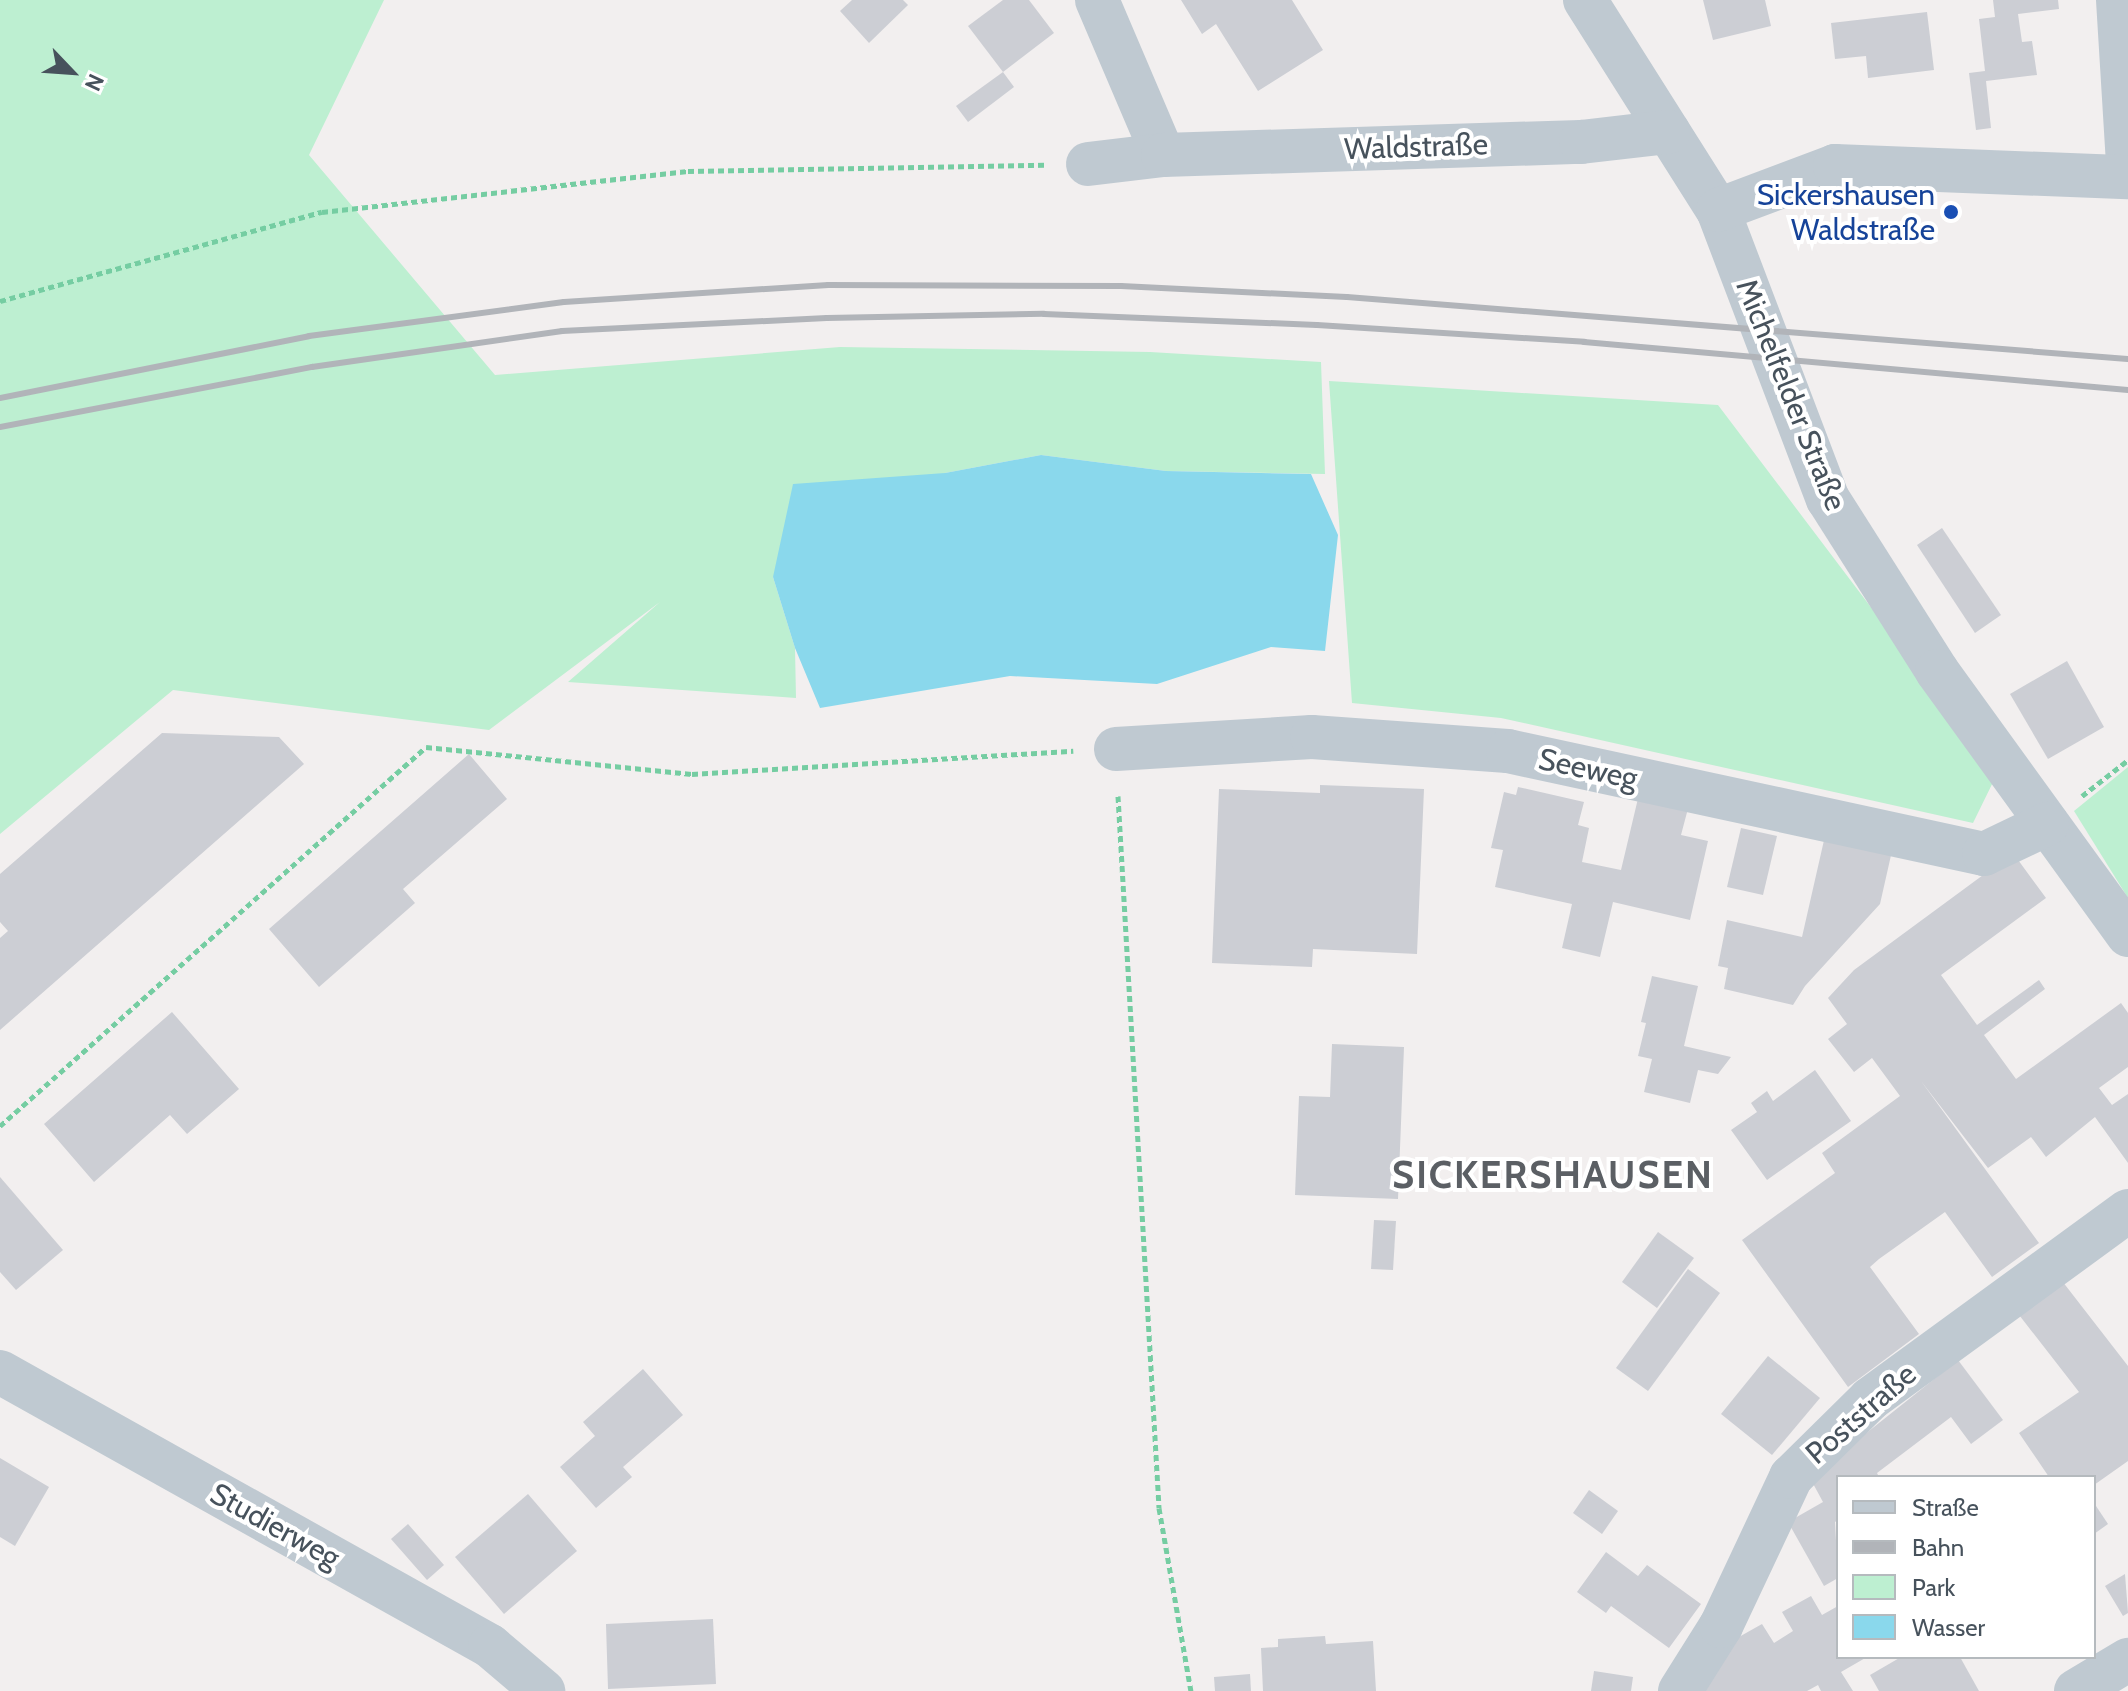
<!DOCTYPE html>
<html>
<head>
<meta charset="utf-8">
<style>
  body { margin:0 }
  #map { position:relative; width:2128px; height:1691px; overflow:hidden; background:#f2efef; font-family:Cabin,sans-serif }
  div>[style] { position:absolute }
  [style*='--x'] { left:calc(var(--x)*1px); top:calc(var(--y)*1px); width:calc(var(--w)*1px); rotate:calc(var(--a)*1deg) }
  .green>* { inset:0; background:#bdefd1 }
  .water>* { inset:0; background:#8ad8ec }
  .building>* { inset:0; background:#ccced4 }
  .path>* { height:5px; margin-top:-2.5px; transform-origin:0; background:repeating-linear-gradient(90deg,#75cda2 0 6px,transparent 0 10px) }
  .minor>* { height:44px; margin:-22px; padding:0 22px; transform-origin:22px; border-radius:22px; background:#bfc9d1 }
  .rail>* { height:6px; margin:-3px; padding:0 3px; transform-origin:3px; border-radius:3px; background:#b1b4b9 }
  .dots>* { width:22px; height:22px; translate:-50% -50%; box-sizing:border-box; border:4px solid #fff; border-radius:50% }
  span { translate:-50% -50%; white-space:nowrap; text-align:center; line-height:1.15; -webkit-text-stroke:8px #fff; paint-order:stroke }
  .street-label { font-size:30px; color:#47525c }
  .transit-label { font-size:30px; color:#164399 }
  .right { translate:-100% -50%; text-align:right }
  .district-label { font-size:38px; color:#5b5f64; font-weight:700; letter-spacing:2px }
  .legend { position:absolute; left:1836px; top:1475px; width:260px; height:184px; box-sizing:border-box; background:#fff; border:2px solid #b5babe; margin:0; padding:10px 14px; list-style:none; font-size:24px; color:#47525c }
  .legend li { display:flex; align-items:center; gap:16px; height:40px }
  .legend b { width:40px; border:2px solid #b5babe }
  .north { position:absolute; left:32px; top:32px; width:80px; height:80px; -webkit-text-stroke:6px #fff; paint-order:stroke; rotate:115deg; font-size:22px; font-weight:700; line-height:32px; text-align:center; color:#47525c }
  .north::after { content:''; display:block; margin:auto; width:28px; height:36px; background:#47525c; clip-path:polygon(50% 0,100% 100%,50% 72%,0 100%) }
</style>
</head>
<body>
<div id="map">
  <div class="green">
    <div style="clip-path:polygon(0 0,384px 0,309px 155px,495px 375px,840px 347px,1150px 352px,1321px 362px,1325px 474px,1166px 471px,1041px 455px,945px 473px,773px 577px,795px 648px,796px 698px,568px 682px,660px 602px,489px 730px,173px 690px,0 834px)"></div>
    <div style="clip-path:polygon(1329px 381px,1718px 405px,1997px 774px,1973px 823px,1501px 718px,1352px 703px)"></div>
    <div style="clip-path:polygon(2128px 767px,2128px 898px,2074px 811px)"></div>
  </div>
  <div class="water">
    <div style="clip-path:polygon(1041px 455px,1166px 471px,1311px 474px,1338px 535px,1325px 651px,1271px 647px,1157px 684px,1010px 676px,820px 708px,795px 648px,773px 577px,793px 484px,945px 473px)"></div>
  </div>
  <div class="building">
    <div style="clip-path:polygon(852px 0,903px 0,908px 5px,869px 43px,840px 11px)"></div>
    <div style="clip-path:polygon(1003px 0,1029px 0,1054px 33px,1003px 72px,968px 26px)"></div>
    <div style="clip-path:polygon(1181px 0,1292px 0,1323px 50px,1258px 91px,1216px 24px,1202px 34px)"></div>
    <div style="clip-path:polygon(1703px 0,1765px 0,1771px 26px,1713px 40px)"></div>
    <div style="clip-path:polygon(1993px 0,2058px 0,2059px 9px,2018px 14px,2022px 42px,2032px 41px,2037px 75px,1986px 81px,1991px 128px,1976px 130px,1969px 73px,1985px 71px,1979px 19px,1995px 17px)"></div>
    <div style="clip-path:polygon(1927px 12px,1934px 70px,1868px 78px,1866px 56px,1835px 59px,1831px 23px)"></div>
    <div style="clip-path:polygon(1003px 72px,1014px 87px,968px 122px,956px 106px)"></div>
    <div style="clip-path:polygon(1942px 528px,2001px 615px,1975px 633px,1917px 545px)"></div>
    <div style="clip-path:polygon(2067px 661px,2104px 727px,2048px 759px,2010px 694px)"></div>
    <div style="clip-path:polygon(162px 733px,279px 737px,304px 764px,0 1030px,0 938px,8px 931px,0 922px,0 874px)"></div>
    <div style="clip-path:polygon(469px 754px,507px 799px,403px 889px,415px 903px,319px 987px,269px 929px)"></div>
    <div style="clip-path:polygon(1320px 785px,1424px 789px,1417px 954px,1313px 949px,1312px 967px,1212px 963px,1219px 789px,1320px 793px)"></div>
    <div style="clip-path:polygon(1518px 787px,1584px 802px,1578px 825px,1589px 828px,1582px 862px,1621px 870px,1640px 790px,1690px 801px,1681px 835px,1708px 841px,1690px 920px,1613px 902px,1600px 957px,1562px 948px,1572px 904px,1495px 887px,1503px 850px,1491px 848px,1504px 792px,1516px 795px)"></div>
    <div style="clip-path:polygon(1827px 827px,1894px 842px,1880px 904px,1805px 986px,1793px 1005px,1724px 989px,1728px 968px,1718px 966px,1727px 920px,1802px 937px)"></div>
    <div style="clip-path:polygon(1741px 828px,1777px 836px,1763px 895px,1727px 887px)"></div>
    <div style="clip-path:polygon(2013px 853px,2046px 898px,1941px 975px,1977px 1025px,2039px 980px,2045px 989px,1984px 1035px,2016px 1079px,2121px 1003px,2128px 1013px,2128px 1067px,2099px 1088px,2112px 1105px,2128px 1094px,2128px 1163px,2095px 1117px,2046px 1157px,2031px 1137px,1988px 1168px,1921px 1081px,2039px 1243px,1992px 1277px,1945px 1212px,1879px 1259px,1870px 1267px,1919px 1334px,1848px 1387px,1742px 1240px,1835px 1173px,1822px 1153px,1900px 1096px,1872px 1058px,1854px 1072px,1828px 1039px,1847px 1024px,1828px 998px,1854px 970px)"></div>
    <div style="clip-path:polygon(1652px 976px,1698px 986px,1684px 1046px,1731px 1057px,1718px 1074px,1698px 1070px,1690px 1103px,1644px 1092px,1652px 1059px,1638px 1056px,1646px 1023px,1641px 1022px)"></div>
    <div style="clip-path:polygon(172px 1012px,239px 1089px,187px 1134px,170px 1115px,94px 1182px,44px 1124px)"></div>
    <div style="clip-path:polygon(1332px 1044px,1404px 1047px,1398px 1199px,1295px 1195px,1299px 1096px,1330px 1097px)"></div>
    <div style="clip-path:polygon(1815px 1070px,1851px 1121px,1767px 1180px,1731px 1130px,1757px 1112px,1751px 1103px,1767px 1091px,1773px 1101px)"></div>
    <div style="clip-path:polygon(0 1177px,63px 1250px,16px 1290px,0 1272px)"></div>
    <div style="clip-path:polygon(1374px 1220px,1396px 1221px,1393px 1270px,1371px 1269px)"></div>
    <div style="clip-path:polygon(1658px 1232px,1694px 1258px,1657px 1308px,1622px 1282px)"></div>
    <div style="clip-path:polygon(1688px 1269px,1720px 1293px,1648px 1391px,1616px 1368px)"></div>
    <div style="clip-path:polygon(2059px 1277px,2128px 1366px,2128px 1461px,2094px 1485px,2094px 1477px,2049px 1477px,2019px 1433px,2079px 1392px,2016px 1311px)"></div>
    <div style="clip-path:polygon(1768px 1356px,1820px 1398px,1772px 1455px,1721px 1414px)"></div>
    <div style="clip-path:polygon(1958px 1360px,2003px 1420px,1971px 1444px,1951px 1417px,1877px 1473px,1879px 1477px,1838px 1477px,1838px 1520px,1835px 1522px,1838px 1578px,1824px 1586px,1788px 1522px,1823px 1502px,1810px 1478px)"></div>
    <div style="clip-path:polygon(643px 1369px,683px 1415px,623px 1467px,632px 1477px,596px 1508px,560px 1467px,595px 1436px,583px 1422px)"></div>
    <div style="clip-path:polygon(0 1458px,49px 1487px,15px 1546px,0 1537px)"></div>
    <div style="clip-path:polygon(1589px 1490px,1618px 1511px,1602px 1534px,1573px 1513px)"></div>
    <div style="clip-path:polygon(528px 1494px,577px 1551px,504px 1614px,455px 1557px)"></div>
    <div style="clip-path:polygon(2094px 1503px,2108px 1524px,2094px 1534px)"></div>
    <div style="clip-path:polygon(408px 1524px,444px 1565px,427px 1580px,391px 1539px)"></div>
    <div style="clip-path:polygon(1606px 1552px,1638px 1576px,1647px 1565px,1701px 1604px,1669px 1648px,1611px 1606px,1606px 1613px,1577px 1592px)"></div>
    <div style="clip-path:polygon(2125px 1574px,2128px 1613px,2123px 1616px,2105px 1586px)"></div>
    <div style="clip-path:polygon(1811px 1596px,1822px 1615px,1838px 1606px,1838px 1657px,1867px 1657px,1841px 1672px,1853px 1691px,1821px 1691px,1818px 1685px,1807px 1691px,1703px 1691px,1730px 1642px,1762px 1624px,1774px 1643px,1793px 1631px,1782px 1612px)"></div>
    <div style="clip-path:polygon(713px 1619px,716px 1684px,608px 1689px,606px 1624px)"></div>
    <div style="clip-path:polygon(1325px 1636px,1326px 1644px,1373px 1641px,1376px 1691px,1263px 1691px,1261px 1648px,1278px 1647px,1278px 1639px)"></div>
    <div style="clip-path:polygon(1901px 1657px,1960px 1657px,1979px 1691px,1879px 1691px,1870px 1675px)"></div>
    <div style="clip-path:polygon(1594px 1671px,1633px 1677px,1631px 1691px,1591px 1691px)"></div>
    <div style="clip-path:polygon(1250px 1674px,1251px 1691px,1215px 1691px,1214px 1677px)"></div>
  </div>
  <div class="path">
    <div style="--x:0;--y:301;--w:334;--a:-15.5"></div>
    <div style="--x:322;--y:212;--w:368;--a:-6.4"></div>
    <div style="--x:688;--y:171;--w:357;--a:-1"></div>
    <div style="--x:1118;--y:796;--w:713;--a:86.7"></div>
    <div style="--x:1159;--y:1508;--w:186;--a:80.1"></div>
    <div style="--x:2082;--y:796;--w:58;--a:-38"></div>
    <div style="--x:0;--y:1126;--w:570;--a:-41.66"></div>
    <div style="--x:426;--y:747;--w:267;--a:5.8"></div>
    <div style="--x:692;--y:774;--w:382;--a:-3.5"></div>
  </div>
  <div class="minor">
    <div style="--x:1097;--y:0;--w:168;--a:66.9"></div>
    <div style="--x:1585;--y:0;--w:249;--a:57.7"></div>
    <div style="--x:1718;--y:210;--w:309;--a:69.2"></div>
    <div style="--x:1828;--y:499;--w:204;--a:57.6"></div>
    <div style="--x:1937;--y:671;--w:326;--a:54.1"></div>
    <div style="--x:2118;--y:0;--w:165;--a:86.5"></div>
    <div style="--x:1088;--y:164;--w:76;--a:-6.8"></div>
    <div style="--x:1163;--y:155;--w:418;--a:-1.8"></div>
    <div style="--x:1581;--y:142;--w:88;--a:-6.6"></div>
    <div style="--x:1718;--y:210;--w:125;--a:-20.6"></div>
    <div style="--x:1835;--y:166;--w:293;--a:2.2"></div>
    <div style="--x:1116;--y:749;--w:196;--a:-3.5"></div>
    <div style="--x:1312;--y:737;--w:196;--a:4.1"></div>
    <div style="--x:1508;--y:751;--w:487;--a:12.2"></div>
    <div style="--x:1984;--y:854;--w:70;--a:-25.5"></div>
    <div style="--x:0;--y:1372;--w:561;--a:29.21"></div>
    <div style="--x:490;--y:1646;--w:70;--a:40.3"></div>
    <div style="--x:1680;--y:1691;--w:77;--a:-57.8"></div>
    <div style="--x:1721;--y:1626;--w:165;--a:-64.8"></div>
    <div style="--x:1791;--y:1477;--w:111;--a:-44.6"></div>
    <div style="--x:1870;--y:1399;--w:319;--a:-36.1"></div>
    <div style="--x:2076;--y:1691;--w:61;--a:-30.8"></div>
  </div>
  <div class="rail">
    <div style="--x:0;--y:398;--w:315;--a:-11.3"></div>
    <div style="--x:309;--y:336;--w:257;--a:-7.6"></div>
    <div style="--x:564;--y:302;--w:265;--a:-3.7"></div>
    <div style="--x:828;--y:285;--w:293;--a:0.2"></div>
    <div style="--x:1121;--y:286;--w:226;--a:2.8"></div>
    <div style="--x:1347;--y:297;--w:783;--a:4.54"></div>
    <div style="--x:0;--y:427;--w:318;--a:-10.9"></div>
    <div style="--x:312;--y:367;--w:253;--a:-8.2"></div>
    <div style="--x:562;--y:331;--w:265;--a:-2.8"></div>
    <div style="--x:827;--y:318;--w:217;--a:-1.1"></div>
    <div style="--x:1044;--y:314;--w:273;--a:2.3"></div>
    <div style="--x:1317;--y:325;--w:268;--a:3.6"></div>
    <div style="--x:1584;--y:342;--w:546;--a:5.04"></div>
  </div>
  <div class="dots">
    <div style="left:1951px;top:212px;background:#1a4fb4"></div>
  </div>
  <div class="street-label">
    <span style="left:1416px;top:147px;rotate:-2deg">Waldstraße</span>
    <span style="left:1791px;top:395px;rotate:68deg">Michelfelder Straße</span>
    <span style="left:1588px;top:769px;rotate:12deg">Seeweg</span>
    <span style="left:1861px;top:1414px;rotate:-41deg">Poststraße</span>
    <span style="left:275px;top:1526px;rotate:29deg">Studierweg</span>
  </div>
  <div class="transit-label">
    <span class="right" style="left:1935px;top:212px">Sickershausen<br>Waldstraße</span>
  </div>
  <div class="district-label">
    <span style="left:1553px;top:1175px">SICKERSHAUSEN</span>
  </div>
  <ul class="legend">
  <li><b style="height:10px;background:#bfc9d1"></b>Straße</li>
  <li><b style="height:10px;background:#b1b4b9"></b>Bahn</li>
  <li><b style="height:22px;background:#bdefd1"></b>Park</li>
  <li><b style="height:22px;background:#8ad8ec"></b>Wasser</li>
  </ul>
  <div class="north">N</div>
</div>
</body>
</html>
